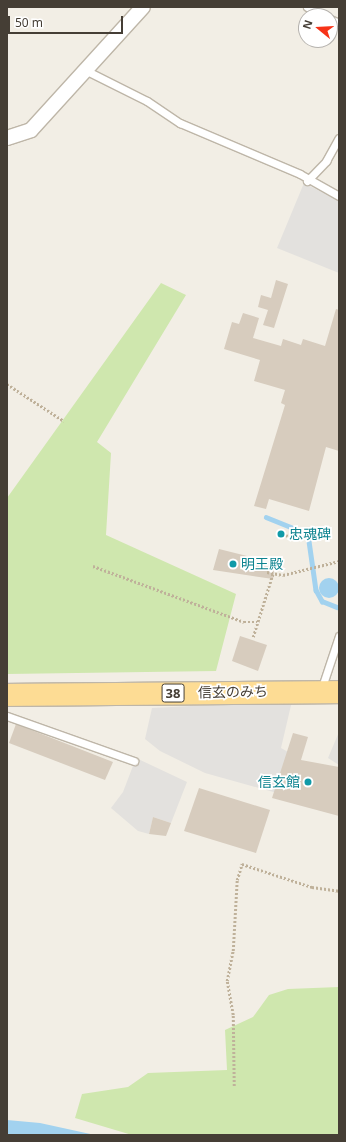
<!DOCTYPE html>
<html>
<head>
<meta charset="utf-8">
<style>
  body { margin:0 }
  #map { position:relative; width:346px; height:1142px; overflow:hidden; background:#f2eee5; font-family:"Noto Sans","Noto Sans JP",sans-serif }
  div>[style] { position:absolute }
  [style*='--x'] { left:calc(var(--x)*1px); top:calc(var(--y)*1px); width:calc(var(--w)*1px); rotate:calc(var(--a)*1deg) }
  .green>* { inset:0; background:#cfe7ae }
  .parking>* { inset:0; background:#e3e1de }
  .water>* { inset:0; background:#a2d2ef }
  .round { border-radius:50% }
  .stream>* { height:4.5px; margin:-2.25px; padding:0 2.25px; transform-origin:2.25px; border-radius:2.25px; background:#a2d2ef }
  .building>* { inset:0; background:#d7ccbe }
  .path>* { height:2.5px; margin-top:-1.25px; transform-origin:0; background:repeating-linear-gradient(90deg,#bfb19a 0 2px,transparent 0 4px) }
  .roads { filter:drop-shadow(1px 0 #beb6a8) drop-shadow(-1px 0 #beb6a8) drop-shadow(0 1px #beb6a8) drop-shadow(0 -1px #beb6a8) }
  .lane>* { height:7px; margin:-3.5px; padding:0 3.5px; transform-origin:3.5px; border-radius:3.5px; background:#fff }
  .street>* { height:14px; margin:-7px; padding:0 7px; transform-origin:7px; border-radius:7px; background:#fff }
  .primary>* { height:22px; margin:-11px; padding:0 11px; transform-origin:11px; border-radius:11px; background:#fddc94 }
  .dots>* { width:11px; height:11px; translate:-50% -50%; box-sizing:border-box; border:2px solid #fff; border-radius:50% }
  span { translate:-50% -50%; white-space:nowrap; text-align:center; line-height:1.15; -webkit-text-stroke:3.5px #fff; paint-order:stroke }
  .shield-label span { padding:1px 3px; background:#fff; border:1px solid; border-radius:3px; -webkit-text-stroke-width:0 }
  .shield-label { font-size:13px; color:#453e35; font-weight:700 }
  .culture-label { font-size:14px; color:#0d838f }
  .left { translate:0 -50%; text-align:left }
  .right { translate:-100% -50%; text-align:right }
  .street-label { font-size:14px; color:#453e35 }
  .frame { position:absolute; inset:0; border:8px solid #453e35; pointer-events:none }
  .north { position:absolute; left:298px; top:8px; width:40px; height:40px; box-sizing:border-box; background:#fff; border:1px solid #b5b2ae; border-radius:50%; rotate:288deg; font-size:11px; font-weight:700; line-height:16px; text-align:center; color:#453e35 }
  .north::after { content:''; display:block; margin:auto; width:14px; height:18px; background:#f73318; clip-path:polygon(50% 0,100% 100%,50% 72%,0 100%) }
  .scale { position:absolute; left:8px; top:16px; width:115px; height:18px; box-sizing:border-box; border:2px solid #453e35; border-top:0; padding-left:5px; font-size:12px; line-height:14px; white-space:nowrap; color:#453e35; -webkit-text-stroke:3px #fff; paint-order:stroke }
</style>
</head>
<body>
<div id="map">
  <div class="green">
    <div style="clip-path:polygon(161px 283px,186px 295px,97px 442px,111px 453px,106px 535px,236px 594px,216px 671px,7px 674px,7px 498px)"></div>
    <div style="clip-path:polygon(339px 987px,339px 1135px,132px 1135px,75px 1118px,82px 1094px,128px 1087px,148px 1073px,227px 1070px,225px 1030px,253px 1017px,269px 995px,288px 989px)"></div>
  </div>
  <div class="parking">
    <div style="clip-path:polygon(304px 183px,339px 201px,339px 273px,277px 248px)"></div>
    <div style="clip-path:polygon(292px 701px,281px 748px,290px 753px,277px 793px,205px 773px,160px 751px,145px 739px,152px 708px)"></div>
    <div style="clip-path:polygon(339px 732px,339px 765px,328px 758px)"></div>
    <div style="clip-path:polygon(136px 758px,187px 782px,171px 823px,153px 817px,149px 834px,138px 831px,111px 808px,123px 792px)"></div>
  </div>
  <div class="water">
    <div class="round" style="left:319px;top:578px;width:20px;height:20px"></div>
    <div style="clip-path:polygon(7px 1120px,40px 1123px,95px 1135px,7px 1135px)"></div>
  </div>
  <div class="stream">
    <div style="--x:266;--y:517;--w:45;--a:22"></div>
    <div style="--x:308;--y:534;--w:57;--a:81.9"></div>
    <div style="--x:316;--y:590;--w:13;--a:61"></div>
    <div style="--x:322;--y:601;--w:16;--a:22"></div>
  </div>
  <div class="building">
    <div style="clip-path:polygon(276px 280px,288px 284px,274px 328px,263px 325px,268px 310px,258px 307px,261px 295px,271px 298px)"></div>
    <div style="clip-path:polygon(336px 309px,339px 310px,339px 451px,326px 447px,309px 511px,269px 499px,266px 509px,254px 506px,285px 405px,281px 403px,285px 390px,254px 381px,260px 360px,224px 349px,232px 322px,239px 324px,243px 313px,259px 318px,253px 338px,281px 346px,283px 339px,301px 345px,303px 339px,325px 346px)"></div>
    <div style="clip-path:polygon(219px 549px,251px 557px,252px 562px,275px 568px,273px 579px,213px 570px)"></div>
    <div style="clip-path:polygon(240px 636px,267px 645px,258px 671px,232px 661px)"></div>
    <div style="clip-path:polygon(16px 724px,113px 762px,105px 780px,9px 743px)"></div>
    <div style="clip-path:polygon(293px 733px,308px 737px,301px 760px,339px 767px,339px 816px,272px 798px)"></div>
    <div style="clip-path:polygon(199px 788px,270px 810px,256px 853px,184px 831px)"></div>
    <div style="clip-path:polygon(153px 817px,171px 823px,166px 836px,149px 834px)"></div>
  </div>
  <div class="path">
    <div style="--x:7;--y:384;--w:68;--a:33"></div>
    <div style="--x:286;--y:535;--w:2;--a:27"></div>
    <div style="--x:93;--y:566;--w:161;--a:20.3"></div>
    <div style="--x:244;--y:622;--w:13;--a:0"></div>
    <div style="--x:267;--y:572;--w:16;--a:11"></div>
    <div style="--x:283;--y:575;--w:58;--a:-14"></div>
    <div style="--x:253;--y:637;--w:67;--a:-72.6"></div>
    <div style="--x:234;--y:1086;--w:71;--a:-90.8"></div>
    <div style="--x:233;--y:1015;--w:35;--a:-100"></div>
    <div style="--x:227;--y:981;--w:31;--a:-79"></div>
    <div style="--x:233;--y:951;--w:71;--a:-86.8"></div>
    <div style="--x:237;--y:880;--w:17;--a:-73"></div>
    <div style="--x:242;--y:864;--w:74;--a:18.2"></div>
    <div style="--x:312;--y:887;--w:27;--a:8"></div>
  </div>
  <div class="roads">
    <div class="lane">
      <div style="--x:307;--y:7;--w:19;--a:28"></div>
      <div style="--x:330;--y:19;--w:10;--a:24"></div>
      <div style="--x:85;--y:70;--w:69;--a:26.6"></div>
      <div style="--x:147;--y:101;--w:40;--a:34"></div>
      <div style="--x:180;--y:123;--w:130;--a:23"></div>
      <div style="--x:300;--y:174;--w:45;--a:29.4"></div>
      <div style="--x:307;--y:181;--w:28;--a:-46"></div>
      <div style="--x:326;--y:161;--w:26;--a:-61"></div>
      <div style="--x:321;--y:690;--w:57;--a:-71.6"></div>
      <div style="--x:7;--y:716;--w:135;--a:19.5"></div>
    </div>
    <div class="street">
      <div style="--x:7;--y:138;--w:25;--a:-18"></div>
      <div style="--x:31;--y:130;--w:166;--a:-47.7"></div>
    </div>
    <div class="primary">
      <div style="--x:7;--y:695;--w:332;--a:-0.5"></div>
    </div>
  </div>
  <div class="dots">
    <div style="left:281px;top:534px;background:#0f9aa8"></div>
    <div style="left:233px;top:564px;background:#0f9aa8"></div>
    <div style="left:308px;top:782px;background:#0f9aa8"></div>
  </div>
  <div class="shield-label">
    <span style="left:173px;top:693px">38</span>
  </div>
  <div class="culture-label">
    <span class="left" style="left:289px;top:534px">忠魂碑</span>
    <span class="left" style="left:241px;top:564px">明王殿</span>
    <span class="right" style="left:300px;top:782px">信玄館</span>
  </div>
  <div class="street-label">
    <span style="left:233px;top:692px;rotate:-1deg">信玄のみち</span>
  </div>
  <div class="frame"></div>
  <div class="north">N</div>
  <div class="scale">50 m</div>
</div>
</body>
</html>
